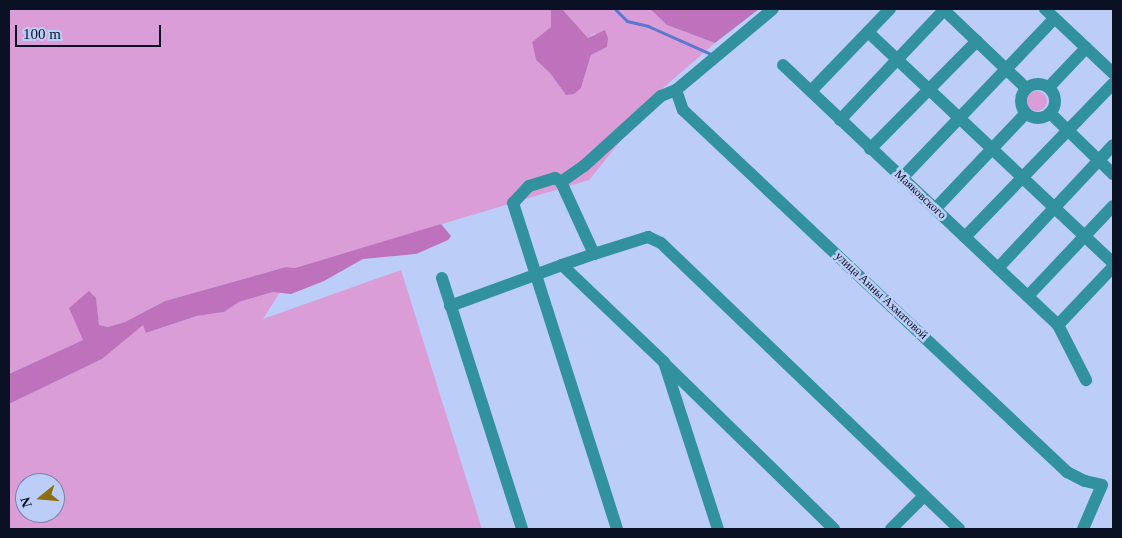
<!DOCTYPE html>
<html>
<head>
<meta charset="utf-8">
<style>
  body { margin:0 }
  #map { position:relative; width:1122px; height:538px; overflow:hidden; background:#bccdf8; font-family:"Times New Roman",serif }
  div>[style] { position:absolute }
  [style*='--x'] { left:calc(var(--x)*1px); top:calc(var(--y)*1px); width:calc(var(--w)*1px); rotate:calc(var(--a)*1deg) }
  .green>* { inset:0; background:#da9dd7 }
  .round { border-radius:50% }
  .forest>* { inset:0; background:#bf72bc }
  .stream>* { height:3px; margin:-1.5px; padding:0 1.5px; transform-origin:1.5px; border-radius:1.5px; background:#5b77ce }
  .minor>* { height:12px; margin:-6px; padding:0 6px; transform-origin:6px; border-radius:6px; background:#32919e }
  .minor>.ring { margin:-6px; padding:0; box-sizing:content-box; background:none; border:12px solid #32919e; border-radius:50% }
  span { translate:-50% -50%; white-space:nowrap; text-align:center; line-height:1.15; -webkit-text-stroke:5px #bccdf8; paint-order:stroke }
  .street-label { font-size:12px; color:#0b1124 }
  .frame { position:absolute; inset:0; border:10px solid #0b1124; pointer-events:none }
  .north { position:absolute; left:15px; top:473px; width:50px; height:50px; box-sizing:border-box; background:#bccdf8; border:1px solid #7582a3; border-radius:50%; rotate:253deg; font-size:14px; font-weight:700; line-height:20px; text-align:center; color:#0b1124 }
  .north::after { content:''; display:block; margin:auto; width:18px; height:22px; background:#8d6e11; clip-path:polygon(50% 0,100% 100%,50% 72%,0 100%) }
  .scale { position:absolute; left:15px; top:25px; width:146px; height:22px; box-sizing:border-box; border:2px solid #0b1124; border-top:0; padding-left:6px; font-size:15px; line-height:18px; white-space:nowrap; color:#0b1124; -webkit-text-stroke:4px #bccdf8; paint-order:stroke }
</style>
</head>
<body>
<div id="map">
  <div class="green">
    <div style="clip-path:polygon(9px 9px,551px 9px,551px 27px,532px 42px,536px 60px,550px 73px,566px 95px,581px 88px,591px 55px,607px 47px,595px 33px,588px 38px,562px 9px,650px 9px,667px 25px,715px 43px,664px 87px,589px 180px,295px 268px,286px 267px,165px 301px,125px 322px,108px 327px,99px 325px,96px 298px,83px 340px,9px 374px)"></div>
    <div class="round" style="left:1027px;top:91px;width:20px;height:20px"></div>
    <div style="clip-path:polygon(evenodd,401px 270px,482px 529px,9px 529px,9px 404px,102px 359px,143px 324px,147px 333px,197px 316px,224px 312px,239px 302px,273px 292px,280px 292px,263px 319px,401px 270px,25px 483px,55px 483px,55px 513px,25px 513px,25px 483px)"></div>
  </div>
  <div class="forest">
    <div style="clip-path:polygon(551px 9px,562px 9px,588px 38px,605px 30px,608px 38px,607px 47px,591px 55px,581px 88px,574px 94px,566px 95px,550px 73px,536px 60px,532px 42px,551px 27px)"></div>
    <div style="clip-path:polygon(650px 9px,759px 9px,715px 43px,667px 25px)"></div>
    <div style="clip-path:polygon(441px 224px,451px 236px,448px 240px,416px 254px,363px 259px,324px 281px,291px 294px,273px 292px,239px 302px,224px 312px,197px 316px,146px 333px,143px 325px,102px 359px,9px 404px,9px 374px,83px 340px,69px 308px,89px 291px,96px 298px,99px 325px,108px 327px,125px 322px,165px 301px,286px 267px,295px 268px)"></div>
  </div>
  <div class="stream">
    <div style="--x:615;--y:9;--w:17;--a:45"></div>
    <div style="--x:627;--y:21;--w:22;--a:13"></div>
    <div style="--x:648;--y:26;--w:69;--a:24"></div>
  </div>
  <div class="minor">
    <div style="--x:943;--y:9;--w:115;--a:43.6"></div>
    <div style="--x:1045;--y:9;--w:93;--a:43.3"></div>
    <div style="--x:868;--y:32;--w:337;--a:43.3"></div>
    <div style="--x:783;--y:65;--w:378;--a:43.4"></div>
    <div style="--x:1058;--y:325;--w:62;--a:63"></div>
    <div class="ring" style="left:1021px;top:84px;width:22px;height:22px"></div>
    <div style="--x:1049;--y:87;--w:54;--a:-46.5"></div>
    <div style="--x:676;--y:90;--w:21;--a:71"></div>
    <div style="--x:683;--y:110;--w:528;--a:43.31"></div>
    <div style="--x:1067;--y:472;--w:20;--a:27"></div>
    <div style="--x:1085;--y:481;--w:17;--a:13"></div>
    <div style="--x:1102;--y:485;--w:48;--a:113.4"></div>
    <div style="--x:811;--y:91;--w:114;--a:-46.1"></div>
    <div style="--x:1050;--y:113;--w:88;--a:44.1"></div>
    <div style="--x:840;--y:120;--w:153;--a:-46.6"></div>
    <div style="--x:870;--y:149;--w:152;--a:-45.3"></div>
    <div style="--x:902;--y:178;--w:221;--a:-46.3"></div>
    <div style="--x:561;--y:182;--w:28;--a:-35"></div>
    <div style="--x:584;--y:166;--w:104;--a:-42.3"></div>
    <div style="--x:661;--y:96;--w:16;--a:-22"></div>
    <div style="--x:676;--y:90;--w:126;--a:-39.9"></div>
    <div style="--x:935;--y:209;--w:132;--a:-46.5"></div>
    <div style="--x:965;--y:237;--w:213;--a:-46"></div>
    <div style="--x:594;--y:254;--w:57;--a:-17.5"></div>
    <div style="--x:648;--y:237;--w:14;--a:25"></div>
    <div style="--x:661;--y:243;--w:413;--a:43.8"></div>
    <div style="--x:562;--y:265;--w:34;--a:-19"></div>
    <div style="--x:594;--y:254;--w:79;--a:-114.6"></div>
    <div style="--x:561;--y:182;--w:7;--a:-146"></div>
    <div style="--x:555;--y:178;--w:27;--a:163"></div>
    <div style="--x:529;--y:186;--w:23;--a:133"></div>
    <div style="--x:513;--y:203;--w:342;--a:72.3"></div>
    <div style="--x:998;--y:268;--w:168;--a:-46.9"></div>
    <div style="--x:442;--y:278;--w:263;--a:72.3"></div>
    <div style="--x:1028;--y:296;--w:124;--a:-46.6"></div>
    <div style="--x:450;--y:306;--w:119;--a:-20.1"></div>
    <div style="--x:562;--y:265;--w:141;--a:43.6"></div>
    <div style="--x:664;--y:362;--w:176;--a:72.1"></div>
    <div style="--x:1058;--y:325;--w:80;--a:-46.5"></div>
    <div style="--x:666;--y:365;--w:235;--a:44.3"></div>
    <div style="--x:891;--y:529;--w:47;--a:-45"></div>
  </div>
  <div class="street-label">
    <span style="left:920px;top:195px;rotate:43deg">Маяковского</span>
    <span style="left:881px;top:296px;rotate:43deg">улица Анны Ахматовой</span>
  </div>
  <div class="frame"></div>
  <div class="north">N</div>
  <div class="scale">100 m</div>
</div>
</body>
</html>
